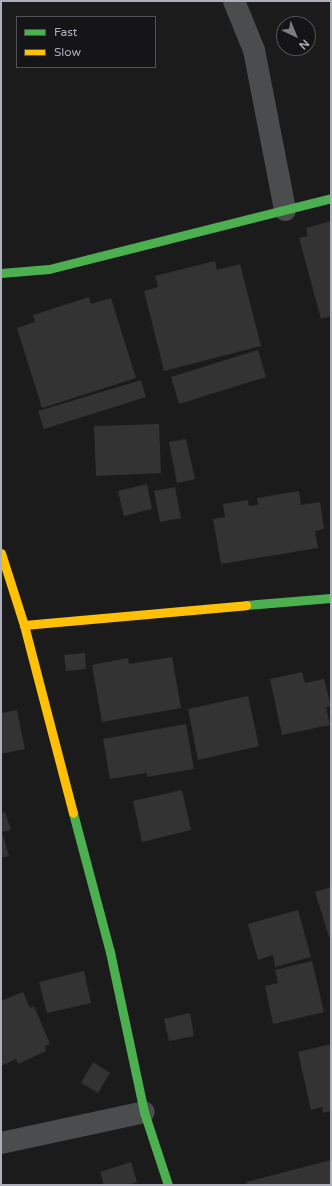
<!DOCTYPE html>
<html>
<head>
<meta charset="utf-8">
<style>
  body { margin:0 }
  #map { position:relative; width:332px; height:1186px; overflow:hidden; background:#1b1b1b; font-family:"Varela Round",sans-serif }
  div>[style] { position:absolute }
  [style*='--x'] { left:calc(var(--x)*1px); top:calc(var(--y)*1px); width:calc(var(--w)*1px); rotate:calc(var(--a)*1deg) }
  .building>* { inset:0; background:#333 }
  .street>* { height:22px; margin:-11px; padding:0 11px; transform-origin:11px; border-radius:11px; background:#4b4c4e }
  .fast>* { height:9px; margin:-4.5px; padding:0 4.5px; transform-origin:4.5px; border-radius:4.5px; background:#4caf50 }
  .slow>* { height:9px; margin:-4.5px; padding:0 4.5px; transform-origin:4.5px; border-radius:4.5px; background:#ffc107 }
  span { translate:-50% -50%; white-space:nowrap; text-align:center; line-height:1.15; -webkit-text-stroke:4px #151417; paint-order:stroke }
  .frame { position:absolute; inset:0; border:2px solid #adb0bb; pointer-events:none }
  .legend { position:absolute; left:16px; top:16px; width:140px; height:52px; box-sizing:border-box; background:#151417; border:1px solid #525259; margin:0; padding:5px 7px; list-style:none; font-size:12px; color:#adb0bb }
  .legend li { display:flex; align-items:center; gap:8px; height:20px }
  .legend b { width:20px; border:1px solid #525259 }
  .north { position:absolute; left:276px; top:16px; width:40px; height:40px; box-sizing:border-box; background:#151417; border:1px solid #525259; border-radius:50%; rotate:136deg; font-size:11px; font-weight:700; line-height:16px; text-align:center; color:#adb0bb }
  .north::after { content:''; display:block; margin:auto; width:14px; height:18px; background:#7a7c83; clip-path:polygon(50% 0,100% 100%,50% 72%,0 100%) }
</style>
</head>
<body>
<div id="map">
  <div class="building">
    <div style="clip-path:polygon(331px 221px,331px 316px,321px 319px,299px 238px,308px 236px,306px 228px)"></div>
    <div style="clip-path:polygon(215px 261px,217px 270px,240px 264px,261px 346px,164px 371px,144px 291px,158px 287px,155px 276px)"></div>
    <div style="clip-path:polygon(89px 297px,91px 304px,111px 298px,136px 378px,42px 408px,17px 328px,35px 322px,33px 315px)"></div>
    <div style="clip-path:polygon(258px 350px,266px 377px,179px 404px,171px 377px)"></div>
    <div style="clip-path:polygon(141px 380px,146px 397px,44px 429px,38px 411px)"></div>
    <div style="clip-path:polygon(159px 424px,161px 473px,96px 476px,94px 426px)"></div>
    <div style="clip-path:polygon(186px 439px,195px 479px,177px 483px,169px 442px)"></div>
    <div style="clip-path:polygon(147px 484px,152px 509px,124px 516px,118px 491px)"></div>
    <div style="clip-path:polygon(175px 487px,181px 518px,160px 522px,154px 491px)"></div>
    <div style="clip-path:polygon(299px 491px,301px 505px,320px 502px,324px 529px,315px 531px,318px 548px,221px 564px,213px 519px,225px 517px,223px 504px,248px 500px,249px 506px,258px 505px,257px 498px)"></div>
    <div style="clip-path:polygon(85px 653px,86px 669px,66px 671px,64px 655px)"></div>
    <div style="clip-path:polygon(172px 657px,181px 708px,102px 722px,92px 665px,128px 658px,129px 664px)"></div>
    <div style="clip-path:polygon(302px 672px,305px 683px,324px 679px,331px 706px,326px 707px,330px 725px,282px 735px,270px 679px)"></div>
    <div style="clip-path:polygon(248px 696px,259px 746px,198px 760px,188px 709px)"></div>
    <div style="clip-path:polygon(17px 710px,25px 749px,1px 754px,1px 713px)"></div>
    <div style="clip-path:polygon(186px 724px,194px 769px,147px 777px,147px 773px,110px 779px,103px 739px)"></div>
    <div style="clip-path:polygon(182px 790px,191px 830px,142px 842px,133px 801px)"></div>
    <div style="clip-path:polygon(5px 812px,11px 830px,2px 832px,9px 856px,1px 858px,1px 813px)"></div>
    <div style="clip-path:polygon(331px 887px,331px 937px,329px 937px,315px 892px)"></div>
    <div style="clip-path:polygon(298px 910px,311px 957px,275px 967px,273px 955px,258px 960px,248px 924px)"></div>
    <div style="clip-path:polygon(312px 961px,324px 1012px,273px 1024px,265px 986px,278px 983px,275px 970px)"></div>
    <div style="clip-path:polygon(84px 971px,91px 1003px,47px 1013px,39px 982px)"></div>
    <div style="clip-path:polygon(23px 992px,30px 1008px,34px 1006px,50px 1044px,45px 1046px,46px 1051px,18px 1064px,16px 1059px,1px 1066px,1px 1001px)"></div>
    <div style="clip-path:polygon(190px 1013px,194px 1036px,169px 1041px,164px 1019px)"></div>
    <div style="clip-path:polygon(331px 1044px,331px 1111px,323px 1113px,322px 1107px,311px 1110px,298px 1052px)"></div>
    <div style="clip-path:polygon(93px 1062px,110px 1073px,98px 1093px,81px 1083px)"></div>
    <div style="clip-path:polygon(331px 1160px,331px 1185px,247px 1185px,246px 1182px)"></div>
    <div style="clip-path:polygon(131px 1162px,137px 1182px,128px 1185px,104px 1185px,100px 1172px)"></div>
  </div>
  <div class="street">
    <div style="--x:234;--y:1;--w:53;--a:67.8"></div>
    <div style="--x:254;--y:50;--w:163;--a:79"></div>
    <div style="--x:1;--y:1143;--w:146;--a:-12.2"></div>
  </div>
  <div class="fast">
    <div style="--x:1;--y:273;--w:48;--a:-4.8"></div>
    <div style="--x:49;--y:269;--w:291;--a:-14.1"></div>
    <div style="--x:246;--y:605;--w:85;--a:-4.7"></div>
    <div style="--x:73;--y:813;--w:144;--a:75.1"></div>
    <div style="--x:110;--y:952;--w:164;--a:78"></div>
    <div style="--x:144;--y:1112;--w:77;--a:71.8"></div>
  </div>
  <div class="slow">
    <div style="--x:1;--y:553;--w:76;--a:72.3"></div>
    <div style="--x:24;--y:625;--w:194;--a:75.4"></div>
    <div style="--x:24;--y:625;--w:223;--a:-5.1"></div>
  </div>
  <div class="frame"></div>
  <ul class="legend">
  <li><b style="height:5px;background:#4caf50"></b>Fast</li>
  <li><b style="height:5px;background:#ffc107"></b>Slow</li>
  </ul>
  <div class="north">N</div>
</div>
</body>
</html>
